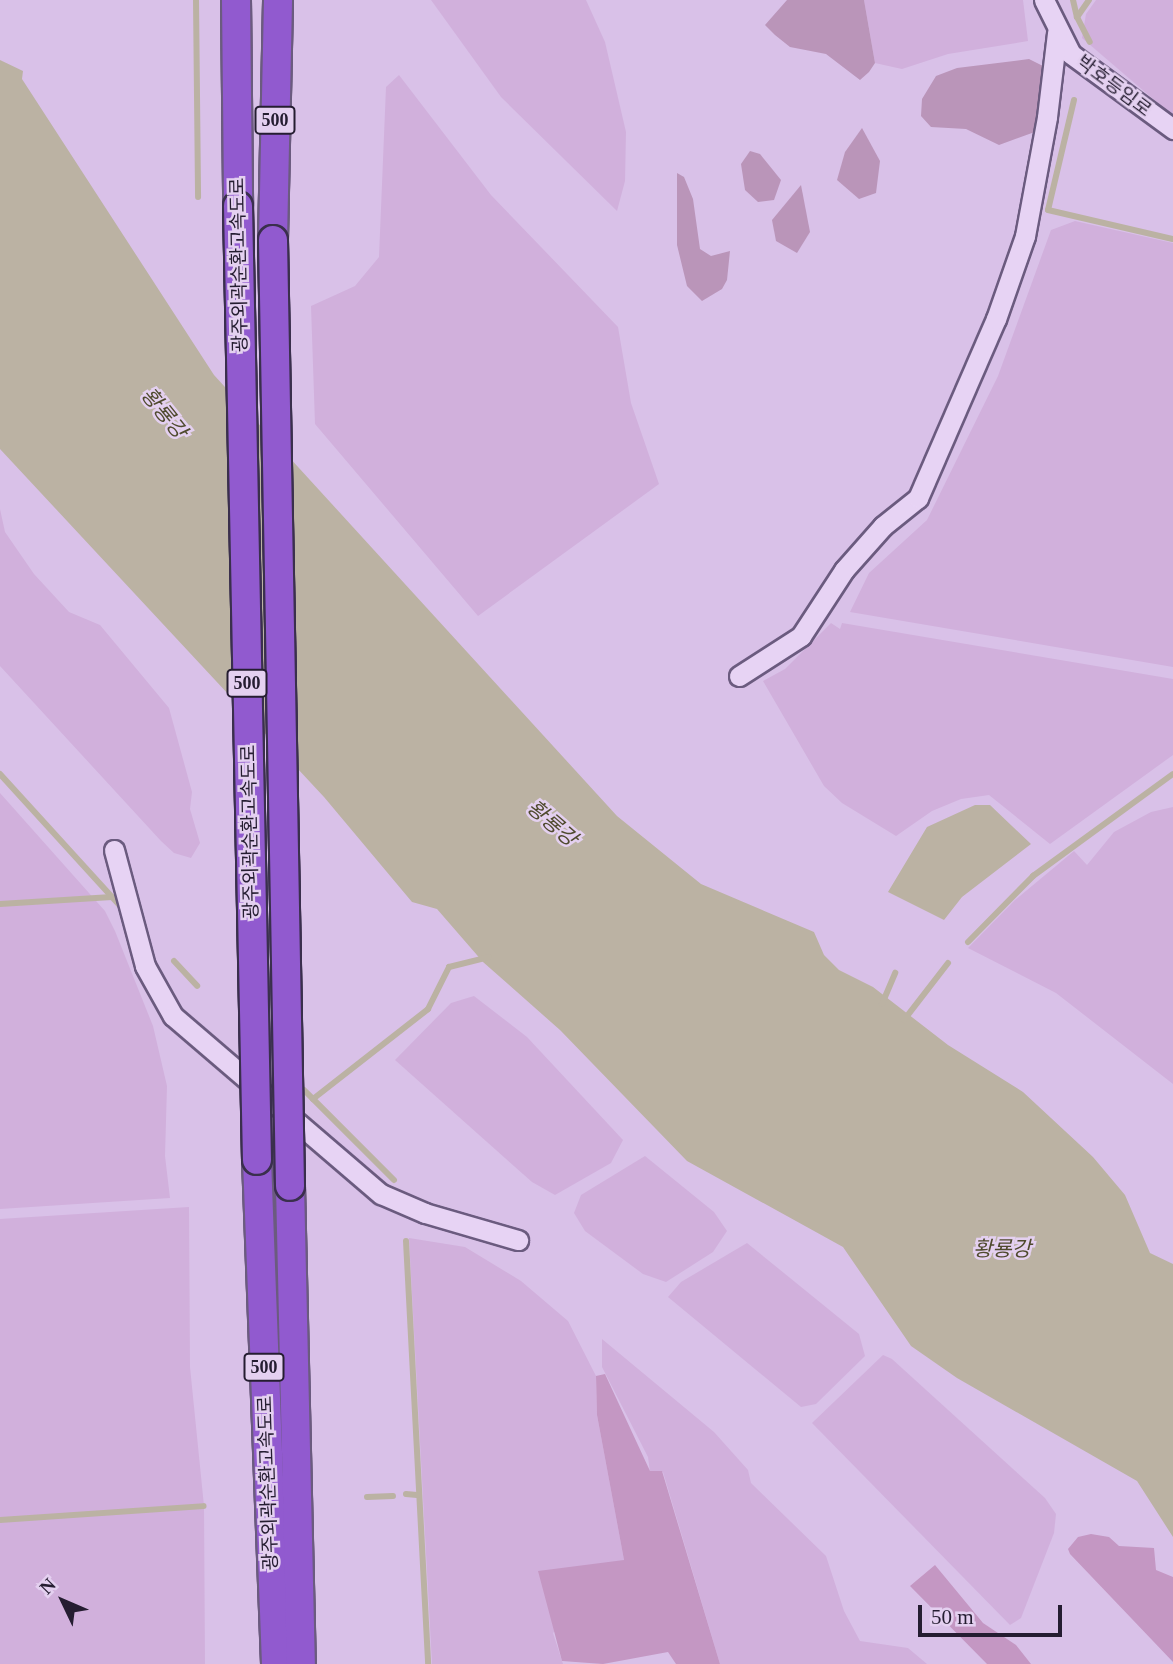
<!DOCTYPE html>
<html>
<head>
<meta charset="utf-8">
<style>
  body { margin:0 }
  #map { position:relative; width:1173px; height:1664px; overflow:hidden; background:#d9c1e8; font-family:"Times New Roman","Noto Sans KR",serif }
  div>[style] { position:absolute }
  [style*='--x'] { left:calc(var(--x)*1px); top:calc(var(--y)*1px); width:calc(var(--w)*1px); rotate:calc(var(--a)*1deg) }
  .farmland>* { inset:0; background:#d1b0dc }
  .green>* { inset:0; background:#c497c3 }
  .cemetery>* { inset:0; background:#ba95b9 }
  .water>* { inset:0; background:#bbb2a3 }
  .stream>* { height:6px; margin:-3px; padding:0 3px; transform-origin:3px; border-radius:3px; background:#bbb2a3 }
  .roads { filter:drop-shadow(2px 0 #6b5b7f) drop-shadow(-2px 0 #6b5b7f) drop-shadow(0 2px #6b5b7f) drop-shadow(0 -2px #6b5b7f) }
  .minor>* { height:19px; margin:-9.5px; padding:0 9.5px; transform-origin:9.5px; border-radius:9.5px; background:#e7d3f4 }
  .highway>* { height:28px; margin:-14px; padding:0 14px; transform-origin:14px; border-radius:14px; background:#915acf }
  .bridges { filter:drop-shadow(2px 0 #3a2f4d) drop-shadow(-2px 0 #3a2f4d) drop-shadow(0 2px #3a2f4d) drop-shadow(0 -2px #3a2f4d) }
  .highway-bridge>* { height:28px; margin:-14px; padding:0 14px; transform-origin:14px; border-radius:14px; background:#915acf }
  span { translate:-50% -50%; white-space:nowrap; text-align:center; line-height:1.15; -webkit-text-stroke:5px #e4d0f0; paint-order:stroke }
  .shield-label span { padding:2px 5px; background:#e4d0f0; border:2px solid; border-radius:5px; -webkit-text-stroke-width:0 }
  .shield-label { font-size:18px; color:#251d31; font-weight:700 }
  .street-label { font-size:19px; color:#251d31 }
  .water-label { font-size:21px; color:#4f4a2e; font-style:italic }
  .north { position:absolute; left:28px; top:1566px; width:70px; height:70px; -webkit-text-stroke:5px #e4d0f0; paint-order:stroke; rotate:314deg; font-size:19px; font-weight:700; line-height:28px; text-align:center; color:#251d31 }
  .north::after { content:''; display:block; margin:auto; width:24px; height:32px; background:#251d31; clip-path:polygon(50% 0,100% 100%,50% 72%,0 100%) }
  .scale { position:absolute; left:918px; top:1605px; width:144px; height:32px; box-sizing:border-box; border:4px solid #251d31; border-top:0; padding-left:9px; font-size:21px; line-height:24px; white-space:nowrap; color:#251d31; -webkit-text-stroke:5px #e4d0f0; paint-order:stroke }
</style>
</head>
<body>
<div id="map">
  <div class="farmland">
    <div style="clip-path:polygon(431px 0,586px 0,605px 42px,626px 132px,625px 181px,617px 211px,501px 97px)"></div>
    <div style="clip-path:polygon(864px 0,1023px 0,1028px 41px,948px 54px,902px 69px,875px 63px)"></div>
    <div style="clip-path:polygon(1096px 0,1173px 0,1173px 116px,1082px 38px,1086px 14px)"></div>
    <div style="clip-path:polygon(399px 75px,491px 195px,618px 327px,631px 403px,659px 484px,478px 616px,315px 424px,311px 306px,355px 286px,379px 257px,386px 87px)"></div>
    <div style="clip-path:polygon(1075px 221px,1173px 243px,1173px 667px,850px 612px,869px 573px,927px 520px,998px 376px,1051px 230px)"></div>
    <div style="clip-path:polygon(0 509px,5px 532px,34px 574px,69px 612px,100px 625px,169px 708px,192px 792px,190px 809px,200px 843px,191px 858px,174px 853px,161px 841px,0 666px)"></div>
    <div style="clip-path:polygon(831px 623px,840px 629px,842px 623px,1173px 679px,1173px 755px,1050px 844px,989px 795px,961px 799px,932px 811px,896px 836px,842px 803px,824px 786px,763px 681px,785px 669px)"></div>
    <div style="clip-path:polygon(0 793px,105px 911px,115px 931px,153px 1026px,167px 1086px,165px 1156px,170px 1198px,0 1209px)"></div>
    <div style="clip-path:polygon(1173px 807px,1173px 1084px,1056px 993px,968px 948px,1015px 900px,1074px 851px,1087px 865px,1114px 832px,1151px 812px)"></div>
    <div style="clip-path:polygon(474px 996px,527px 1037px,623px 1140px,611px 1163px,555px 1195px,532px 1182px,395px 1060px,451px 1003px)"></div>
    <div style="clip-path:polygon(645px 1156px,714px 1212px,727px 1231px,713px 1252px,666px 1282px,643px 1274px,585px 1231px,574px 1213px,581px 1195px)"></div>
    <div style="clip-path:polygon(189px 1207px,190px 1367px,204px 1506px,205px 1664px,0 1664px,0 1219px)"></div>
    <div style="clip-path:polygon(409px 1238px,465px 1247px,521px 1281px,568px 1321px,596px 1376px,597px 1415px,624px 1560px,553px 1633px,563px 1664px,432px 1664px)"></div>
    <div style="clip-path:polygon(747px 1243px,859px 1334px,865px 1356px,816px 1404px,801px 1407px,668px 1297px,681px 1282px)"></div>
    <div style="clip-path:polygon(602px 1339px,714px 1432px,748px 1470px,751px 1483px,826px 1556px,844px 1611px,860px 1641px,908px 1648px,927px 1664px,720px 1664px,663px 1472px,650px 1472px,648px 1457px,602px 1367px)"></div>
    <div style="clip-path:polygon(883px 1355px,892px 1359px,1045px 1498px,1056px 1514px,1054px 1533px,1021px 1618px,1010px 1625px,812px 1423px)"></div>
  </div>
  <div class="green">
    <div style="clip-path:polygon(605px 1374px,650px 1471px,662px 1471px,720px 1664px,676px 1664px,668px 1652px,603px 1664px,562px 1661px,538px 1571px,624px 1560px,597px 1415px,596px 1376px)"></div>
    <div style="clip-path:polygon(1091px 1534px,1109px 1537px,1119px 1546px,1154px 1548px,1156px 1570px,1173px 1577px,1173px 1662px,1070px 1554px,1068px 1549px,1078px 1537px)"></div>
    <div style="clip-path:polygon(935px 1565px,983px 1623px,1016px 1645px,1031px 1664px,987px 1664px,910px 1586px)"></div>
  </div>
  <div class="cemetery">
    <div style="clip-path:polygon(787px 0,864px 0,875px 63px,869px 72px,860px 80px,826px 54px,790px 47px,775px 35px,765px 25px)"></div>
    <div style="clip-path:polygon(1029px 59px,1043px 66px,1043px 129px,999px 145px,966px 129px,931px 127px,921px 116px,922px 99px,936px 76px,957px 68px)"></div>
    <div style="clip-path:polygon(862px 128px,880px 161px,876px 193px,859px 199px,837px 180px,845px 152px)"></div>
    <div style="clip-path:polygon(750px 151px,760px 154px,781px 180px,774px 200px,758px 202px,745px 190px,741px 164px)"></div>
    <div style="clip-path:polygon(677px 173px,684px 177px,693px 199px,700px 249px,711px 256px,730px 251px,727px 280px,722px 289px,702px 301px,687px 286px,677px 245px)"></div>
    <div style="clip-path:polygon(801px 185px,810px 232px,797px 253px,776px 241px,772px 220px)"></div>
  </div>
  <div class="water">
    <div style="clip-path:polygon(0 60px,23px 71px,22px 79px,214px 375px,617px 816px,701px 884px,814px 932px,824px 955px,839px 970px,873px 987px,948px 1045px,1023px 1092px,1093px 1157px,1125px 1195px,1150px 1253px,1173px 1264px,1173px 1537px,1137px 1481px,957px 1378px,911px 1346px,843px 1247px,687px 1161px,560px 1030px,483px 962px,437px 909px,412px 902px,324px 797px,0 449px)"></div>
    <div style="clip-path:polygon(975px 805px,990px 805px,1031px 844px,962px 897px,944px 920px,888px 892px,927px 827px)"></div>
  </div>
  <div class="stream">
    <div style="--x:196;--y:0;--w:197;--a:89.4"></div>
    <div style="--x:1073;--y:0;--w:17;--a:77"></div>
    <div style="--x:1089;--y:0;--w:21;--a:125"></div>
    <div style="--x:1077;--y:17;--w:28;--a:63"></div>
    <div style="--x:1074;--y:100;--w:113;--a:103.3"></div>
    <div style="--x:1048;--y:210;--w:128;--a:13.1"></div>
    <div style="--x:0;--y:774;--w:183;--a:47.7"></div>
    <div style="--x:0;--y:904;--w:112;--a:-3.6"></div>
    <div style="--x:968;--y:942;--w:93;--a:-45.4"></div>
    <div style="--x:1033;--y:876;--w:173;--a:-36.1"></div>
    <div style="--x:174;--y:961;--w:34;--a:47"></div>
    <div style="--x:882;--y:1004;--w:34;--a:-67"></div>
    <div style="--x:904;--y:1020;--w:72;--a:-52.3"></div>
    <div style="--x:304;--y:1090;--w:13;--a:45"></div>
    <div style="--x:394;--y:1180;--w:115;--a:-135"></div>
    <div style="--x:313;--y:1099;--w:146;--a:-38"></div>
    <div style="--x:428;--y:1009;--w:47;--a:-63.4"></div>
    <div style="--x:449;--y:967;--w:41;--a:-14"></div>
    <div style="--x:406;--y:1241;--w:424;--a:87"></div>
    <div style="--x:406;--y:1494;--w:11;--a:5"></div>
    <div style="--x:367;--y:1497;--w:26;--a:-2"></div>
    <div style="--x:0;--y:1520;--w:204;--a:-3.9"></div>
  </div>
  <div class="roads">
    <div class="minor">
      <div style="--x:1044;--y:0;--w:60;--a:63.4"></div>
      <div style="--x:1071;--y:54;--w:127;--a:36.3"></div>
      <div style="--x:739;--y:676;--w:74;--a:-32.8"></div>
      <div style="--x:801;--y:636;--w:79;--a:-56.9"></div>
      <div style="--x:844;--y:570;--w:59;--a:-48.4"></div>
      <div style="--x:883;--y:526;--w:45;--a:-38.7"></div>
      <div style="--x:918;--y:498;--w:195;--a:-66.5"></div>
      <div style="--x:996;--y:319;--w:88;--a:-70.7"></div>
      <div style="--x:1025;--y:236;--w:121;--a:-79.5"></div>
      <div style="--x:1047;--y:117;--w:85;--a:-83.2"></div>
      <div style="--x:114;--y:850;--w:120;--a:75"></div>
      <div style="--x:145;--y:966;--w:57;--a:60.8"></div>
      <div style="--x:173;--y:1016;--w:274;--a:40.6"></div>
      <div style="--x:381;--y:1194;--w:48;--a:23.4"></div>
      <div style="--x:425;--y:1213;--w:97;--a:16.2"></div>
    </div>
    <div class="highway">
      <div style="--x:236;--y:0;--w:206;--a:89.4"></div>
      <div style="--x:273;--y:240;--w:240;--a:-88.8"></div>
      <div style="--x:257;--y:1160;--w:504;--a:87.84"></div>
      <div style="--x:290;--y:1186;--w:478;--a:88.7"></div>
    </div>
  </div>
  <div class="bridges">
    <div class="highway-bridge">
      <div style="--x:238;--y:206;--w:954;--a:88.86"></div>
      <div style="--x:273;--y:240;--w:946;--a:88.97"></div>
    </div>
  </div>
  <div class="shield-label">
    <span style="left:275px;top:120px">500</span>
    <span style="left:247px;top:683px">500</span>
    <span style="left:264px;top:1367px">500</span>
  </div>
  <div class="street-label">
    <span style="left:1114px;top:86px;rotate:37deg">박호등임로</span>
    <span style="left:239px;top:265px;rotate:-91deg">광주외곽순환고속도로</span>
    <span style="left:250px;top:832px;rotate:-91deg">광주외곽순환고속도로</span>
    <span style="left:268px;top:1483px;rotate:-92deg">광주외곽순환고속도로</span>
  </div>
  <div class="water-label">
    <span style="left:164px;top:413px;rotate:51deg">황룡강</span>
    <span style="left:552px;top:823px;rotate:41deg">황룡강</span>
    <span style="left:1002px;top:1249px">황룡강</span>
  </div>
  <div class="north">N</div>
  <div class="scale">50 m</div>
</div>
</body>
</html>
